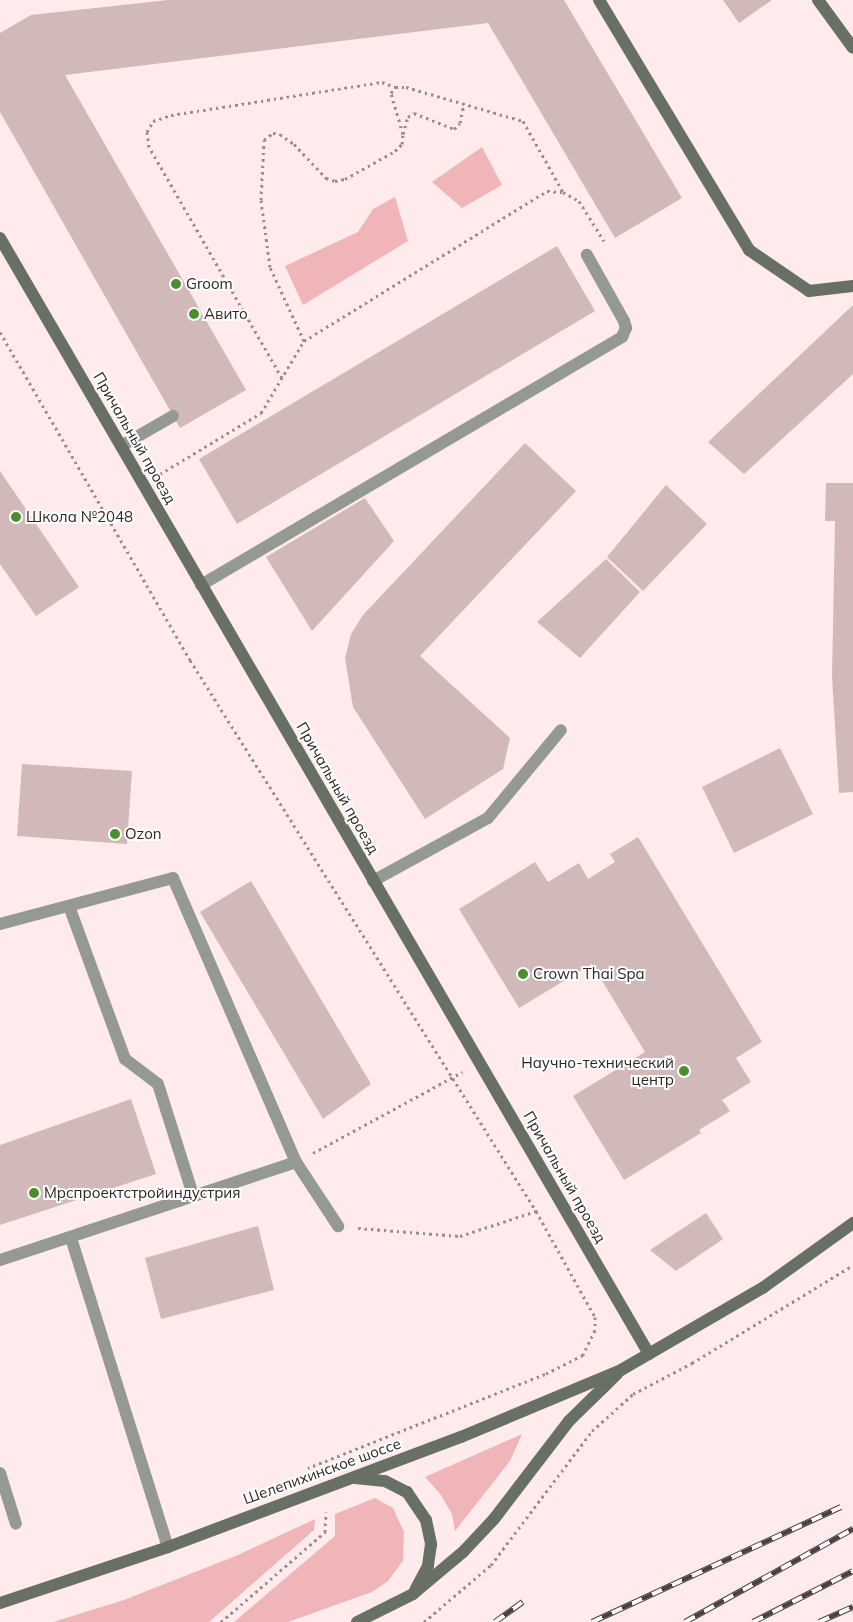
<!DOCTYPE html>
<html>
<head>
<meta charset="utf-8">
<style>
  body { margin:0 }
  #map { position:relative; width:853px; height:1622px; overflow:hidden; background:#ffebeb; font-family:Mulish,sans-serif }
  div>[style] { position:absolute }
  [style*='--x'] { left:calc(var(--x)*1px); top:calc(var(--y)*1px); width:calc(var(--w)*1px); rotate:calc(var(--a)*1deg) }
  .green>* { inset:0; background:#efb5b8 }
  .building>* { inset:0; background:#d1b9ba }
  .path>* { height:3px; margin-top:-1.5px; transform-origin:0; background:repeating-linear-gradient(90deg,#9b8c8c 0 2.5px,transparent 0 6.5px) }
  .lane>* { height:12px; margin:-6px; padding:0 6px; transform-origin:6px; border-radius:6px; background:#949992 }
  .secondary>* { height:12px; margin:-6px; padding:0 6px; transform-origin:6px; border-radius:6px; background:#687065 }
  .rail>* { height:5.5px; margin-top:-2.75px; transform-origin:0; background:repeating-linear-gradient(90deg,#fdfdfd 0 11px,#4b4040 0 22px); box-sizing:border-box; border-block:1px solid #4b4040 }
  .dots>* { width:14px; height:14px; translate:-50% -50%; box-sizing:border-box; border:2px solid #fdfdfd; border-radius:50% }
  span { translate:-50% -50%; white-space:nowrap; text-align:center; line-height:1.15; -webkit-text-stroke:4px #fdfdfd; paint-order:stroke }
  .poi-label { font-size:15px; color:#2e2525 }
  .left { translate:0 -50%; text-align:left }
  .right { translate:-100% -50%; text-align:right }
  .street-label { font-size:15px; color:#2e2525 }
</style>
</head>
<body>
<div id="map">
  <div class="green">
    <div style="clip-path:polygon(482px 147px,502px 185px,462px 208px,432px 182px)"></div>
    <div style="clip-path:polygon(395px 197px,408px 241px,303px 305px,285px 266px,358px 232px,373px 209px)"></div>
    <div style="clip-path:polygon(522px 1434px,510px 1461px,455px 1531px,452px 1514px,441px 1495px,425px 1477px)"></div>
    <div style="clip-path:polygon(375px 1498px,393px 1508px,404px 1532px,403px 1561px,388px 1581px,372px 1592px,288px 1622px,234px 1622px,335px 1536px,335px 1514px)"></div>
    <div style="clip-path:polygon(315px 1519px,314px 1530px,209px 1622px,53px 1622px,124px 1600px,238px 1555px)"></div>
  </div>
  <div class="building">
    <div style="clip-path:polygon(168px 0,564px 0,682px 198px,615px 238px,488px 23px,65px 75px,246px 390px,180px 428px,0 112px,0 33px,31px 15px)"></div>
    <div style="clip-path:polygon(723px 0,772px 0,739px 23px)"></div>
    <div style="clip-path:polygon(557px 246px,595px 311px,237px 524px,199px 459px)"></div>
    <div style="clip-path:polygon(853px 305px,853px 374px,744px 474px,708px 442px)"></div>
    <div style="clip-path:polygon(525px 443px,576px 491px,420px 656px,510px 738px,503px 769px,425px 819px,353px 707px,345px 658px,351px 634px,363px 615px)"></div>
    <div style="clip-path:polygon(0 471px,79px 587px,36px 616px,0 564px)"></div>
    <div style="clip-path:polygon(826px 483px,853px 483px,853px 792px,839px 793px,832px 677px,835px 521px,825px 521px)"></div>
    <div style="clip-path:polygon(666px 485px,707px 524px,643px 591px,607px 557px)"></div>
    <div style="clip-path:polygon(365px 498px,394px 541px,312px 631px,266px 557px)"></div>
    <div style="clip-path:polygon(606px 559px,640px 592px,580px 658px,537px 622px)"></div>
    <div style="clip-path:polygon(780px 748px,813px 814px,734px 853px,702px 787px)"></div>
    <div style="clip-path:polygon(22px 764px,132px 771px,127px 844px,17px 836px)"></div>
    <div style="clip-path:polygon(638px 837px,762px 1042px,736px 1058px,751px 1082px,722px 1100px,730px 1111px,699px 1130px,701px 1133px,624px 1180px,573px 1096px,645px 1052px,592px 964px,519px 1008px,459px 909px,535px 862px,548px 882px,579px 863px,588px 879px,615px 862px,610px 854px)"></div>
    <div style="clip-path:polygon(251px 881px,371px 1084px,323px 1119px,200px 912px)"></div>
    <div style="clip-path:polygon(131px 1099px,156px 1174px,0 1225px,0 1145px)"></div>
    <div style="clip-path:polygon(706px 1213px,723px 1239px,676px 1271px,650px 1250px)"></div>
    <div style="clip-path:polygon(258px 1226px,274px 1290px,161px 1319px,145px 1258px)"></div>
  </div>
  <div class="path">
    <div style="--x:403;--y:134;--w:18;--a:-74"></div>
    <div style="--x:408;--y:117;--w:7;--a:-34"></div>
    <div style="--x:414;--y:113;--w:43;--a:21.8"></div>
    <div style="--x:454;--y:129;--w:8;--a:-45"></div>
    <div style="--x:460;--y:123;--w:19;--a:-78"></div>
    <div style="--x:0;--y:332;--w:379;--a:59.9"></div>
    <div style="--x:190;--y:660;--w:651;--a:57.87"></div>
    <div style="--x:536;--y:1211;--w:121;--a:60.9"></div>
    <div style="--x:595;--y:1317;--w:13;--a:90"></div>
    <div style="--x:595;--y:1330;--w:28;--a:116"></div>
    <div style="--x:583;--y:1355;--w:42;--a:153.4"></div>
    <div style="--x:545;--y:1374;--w:255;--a:158.4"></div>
    <div style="--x:304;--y:341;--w:81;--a:-114.7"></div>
    <div style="--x:270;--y:267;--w:68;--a:-97.7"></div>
    <div style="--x:261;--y:200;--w:60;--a:-87.1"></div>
    <div style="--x:264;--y:140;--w:11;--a:-38"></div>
    <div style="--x:273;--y:133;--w:7;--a:8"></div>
    <div style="--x:280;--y:134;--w:17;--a:36"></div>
    <div style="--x:294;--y:144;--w:47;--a:46.7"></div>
    <div style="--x:326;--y:178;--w:9;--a:18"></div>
    <div style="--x:335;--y:181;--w:10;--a:-11"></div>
    <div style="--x:345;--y:179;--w:57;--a:-29.2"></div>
    <div style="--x:395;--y:151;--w:10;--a:-45"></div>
    <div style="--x:402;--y:144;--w:10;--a:-84"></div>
    <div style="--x:403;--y:134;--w:43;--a:-106.3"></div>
    <div style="--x:391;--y:93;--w:7;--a:-56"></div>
    <div style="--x:395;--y:87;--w:11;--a:0"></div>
    <div style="--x:406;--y:87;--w:122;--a:16.2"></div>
    <div style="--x:523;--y:121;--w:81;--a:60.6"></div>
    <div style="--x:282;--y:378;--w:267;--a:-119.9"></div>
    <div style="--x:149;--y:147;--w:15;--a:-98"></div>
    <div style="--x:147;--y:132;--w:13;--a:-61"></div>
    <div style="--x:153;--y:121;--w:19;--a:-18"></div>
    <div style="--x:171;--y:115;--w:214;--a:-8.9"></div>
    <div style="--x:382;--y:82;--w:14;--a:21"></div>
    <div style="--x:160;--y:474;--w:118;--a:-31.1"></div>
    <div style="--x:261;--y:413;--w:84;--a:-59.2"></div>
    <div style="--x:304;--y:341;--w:286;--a:-31.7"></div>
    <div style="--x:547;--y:191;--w:16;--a:4"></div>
    <div style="--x:563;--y:192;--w:18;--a:29"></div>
    <div style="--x:579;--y:201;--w:47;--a:58"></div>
    <div style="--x:313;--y:1153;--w:170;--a:-28.5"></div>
    <div style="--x:358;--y:1228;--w:102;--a:4.5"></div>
    <div style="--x:460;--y:1236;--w:80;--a:-18.2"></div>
    <div style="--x:221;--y:1622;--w:138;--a:-40.9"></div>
    <div style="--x:325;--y:1532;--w:20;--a:-87"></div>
    <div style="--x:424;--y:1622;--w:88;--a:-40.4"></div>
    <div style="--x:491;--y:1565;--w:168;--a:-53"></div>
    <div style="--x:592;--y:1431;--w:55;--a:-42.1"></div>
    <div style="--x:633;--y:1394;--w:67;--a:-27.7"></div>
    <div style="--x:692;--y:1363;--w:188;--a:-31.3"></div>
  </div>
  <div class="lane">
    <div style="--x:121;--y:446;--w:60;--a:-30"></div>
    <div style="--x:201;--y:585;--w:489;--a:-30.5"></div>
    <div style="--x:622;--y:337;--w:10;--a:-66"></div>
    <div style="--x:626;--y:328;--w:7;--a:-106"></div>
    <div style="--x:624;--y:321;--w:76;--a:-119.3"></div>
    <div style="--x:373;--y:881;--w:131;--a:-28.7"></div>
    <div style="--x:488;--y:818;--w:114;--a:-50.3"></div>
    <div style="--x:69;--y:906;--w:163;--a:69.9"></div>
    <div style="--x:125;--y:1059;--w:41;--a:37.1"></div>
    <div style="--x:158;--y:1084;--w:116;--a:72.5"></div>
    <div style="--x:0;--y:924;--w:179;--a:-14.9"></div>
    <div style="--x:173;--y:878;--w:309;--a:66.6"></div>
    <div style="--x:71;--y:1238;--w:324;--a:72.6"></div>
    <div style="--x:0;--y:1260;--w:312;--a:-18.3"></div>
    <div style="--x:296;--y:1162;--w:77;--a:56.7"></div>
    <div style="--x:0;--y:1473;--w:53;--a:72.6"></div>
  </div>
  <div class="secondary">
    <div style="--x:599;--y:0;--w:292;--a:59"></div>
    <div style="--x:749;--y:250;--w:73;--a:34.3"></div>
    <div style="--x:809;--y:291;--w:44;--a:-6.5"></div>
    <div style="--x:818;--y:0;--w:59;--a:53.9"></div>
    <div style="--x:0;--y:238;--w:1291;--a:59.82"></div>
    <div style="--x:355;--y:1478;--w:30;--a:6"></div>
    <div style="--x:385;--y:1481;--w:25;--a:27"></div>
    <div style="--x:407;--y:1492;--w:34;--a:56"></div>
    <div style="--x:426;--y:1520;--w:25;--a:78"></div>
    <div style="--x:431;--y:1544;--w:22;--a:98"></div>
    <div style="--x:428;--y:1566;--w:27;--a:118"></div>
    <div style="--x:0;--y:1603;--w:177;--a:-18.4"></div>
    <div style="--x:168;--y:1547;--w:313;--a:-20.6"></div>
    <div style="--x:461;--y:1437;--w:173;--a:-22.7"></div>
    <div style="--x:621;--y:1370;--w:165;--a:-30.1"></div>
    <div style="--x:764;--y:1287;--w:110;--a:-35.7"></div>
    <div style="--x:357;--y:1622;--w:63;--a:-26.6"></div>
    <div style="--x:413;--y:1594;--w:65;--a:-40"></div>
    <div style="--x:463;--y:1552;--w:45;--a:-46.8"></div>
    <div style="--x:494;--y:1519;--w:123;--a:-52.6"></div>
    <div style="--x:569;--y:1421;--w:67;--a:-44.4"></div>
  </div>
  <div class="rail">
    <div style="--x:495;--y:1622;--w:34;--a:-36"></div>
    <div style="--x:592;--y:1622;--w:274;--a:-24.8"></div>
    <div style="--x:685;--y:1622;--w:192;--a:-29"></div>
    <div style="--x:753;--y:1622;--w:112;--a:-27"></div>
    <div style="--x:819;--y:1622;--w:37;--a:-24"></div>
  </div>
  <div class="dots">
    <div style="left:176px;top:284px;background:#4d8d2f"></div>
    <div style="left:194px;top:314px;background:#4d8d2f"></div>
    <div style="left:16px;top:517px;background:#4d8d2f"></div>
    <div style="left:115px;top:834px;background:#4d8d2f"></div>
    <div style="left:523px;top:974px;background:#4d8d2f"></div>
    <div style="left:684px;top:1071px;background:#4d8d2f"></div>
    <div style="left:34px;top:1193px;background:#4d8d2f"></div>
  </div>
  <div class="poi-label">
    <span class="left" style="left:186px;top:284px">Groom</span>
    <span class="left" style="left:204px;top:314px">Авито</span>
    <span class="left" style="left:26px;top:517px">Школа №2048</span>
    <span class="left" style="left:125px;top:834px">Ozon</span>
    <span class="left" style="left:533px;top:974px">Crown Thai Spa</span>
    <span class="right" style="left:674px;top:1071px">Научно-технический<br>центр</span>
    <span class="left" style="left:44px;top:1193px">Мрспроектстройиндустрия</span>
  </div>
  <div class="street-label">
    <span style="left:135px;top:438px;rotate:60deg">Причальный проезд</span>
    <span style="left:338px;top:788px;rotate:60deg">Причальный проезд</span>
    <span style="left:565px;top:1177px;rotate:60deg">Причальный проезд</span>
    <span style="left:322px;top:1471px;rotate:-20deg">Шелепихинское шоссе</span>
  </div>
</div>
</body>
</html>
